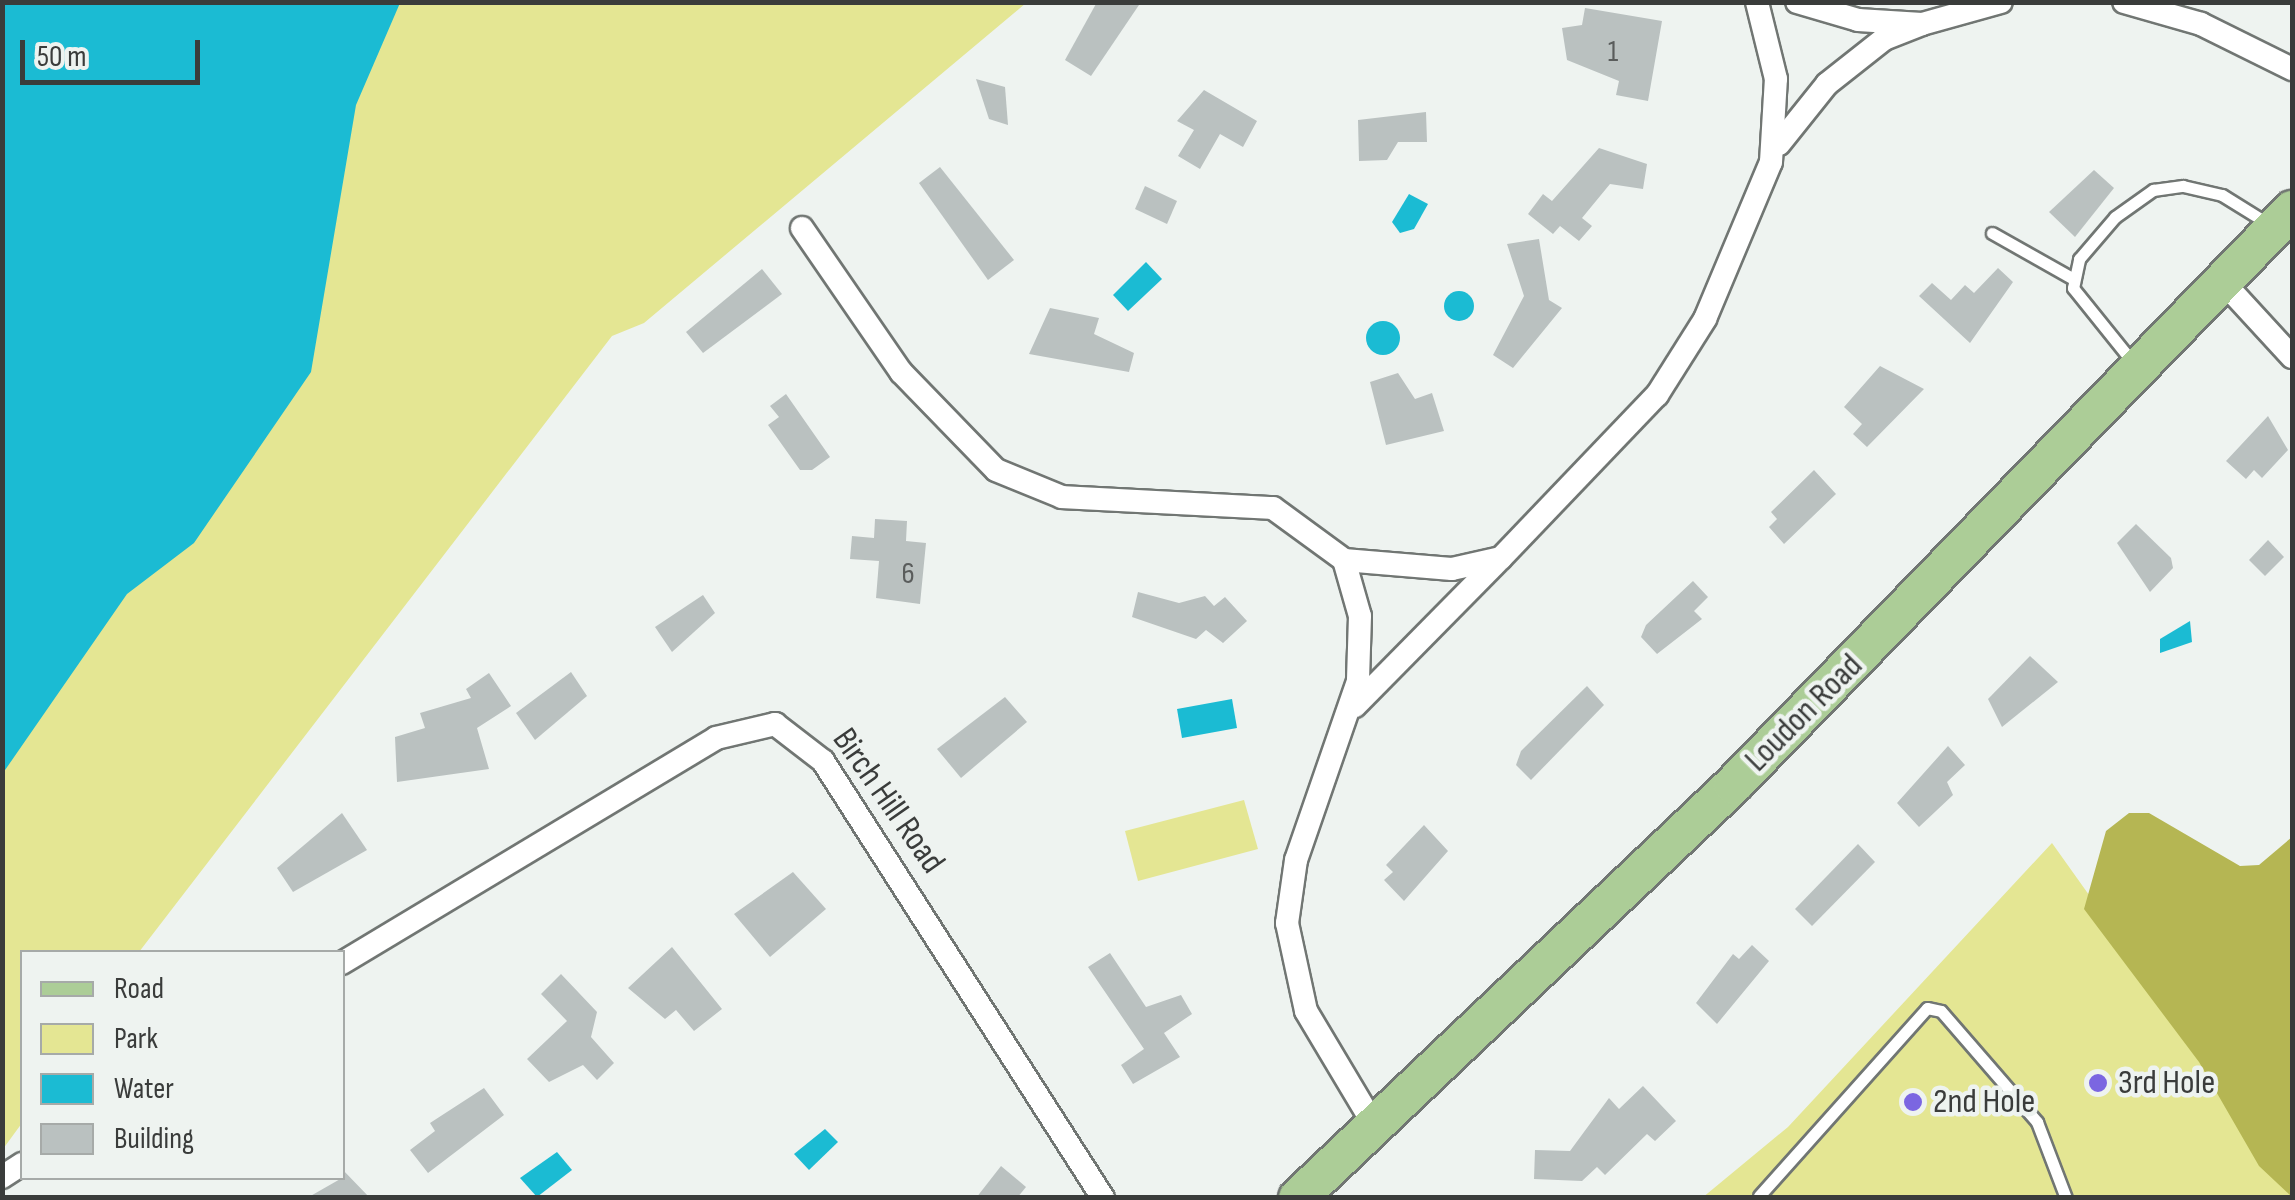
<!DOCTYPE html>
<html>
<head>
<meta charset="utf-8">
<style>
  body { margin:0 }
  #map { position:relative; width:2295px; height:1200px; overflow:hidden; background:#eef3f0; font-family:"Sofia Sans Condensed",sans-serif }
  div>[style] { position:absolute }
  [style*='--x'] { left:calc(var(--x)*1px); top:calc(var(--y)*1px); width:calc(var(--w)*1px); rotate:calc(var(--a)*1deg) }
  .green>* { inset:0; background:#e4e693 }
  .forest>* { inset:0; background:#b5b653 }
  .water>* { inset:0; background:#1bbbd3 }
  .round { border-radius:50% }
  .building>* { inset:0; background:#bac1c0 }
  .roads { filter:drop-shadow(2px 0 #717673) drop-shadow(-2px 0 #717673) drop-shadow(0 2px #717673) drop-shadow(0 -2px #717673) }
  .lane>* { height:11px; margin:-5.5px; padding:0 5.5px; transform-origin:5.5px; border-radius:5.5px; background:#fff }
  .street>* { height:22px; margin:-11px; padding:0 11px; transform-origin:11px; border-radius:11px; background:#fff }
  .primary>* { height:38px; margin:-19px; padding:0 19px; transform-origin:19px; border-radius:19px; background:#accd97 }
  .dots>* { width:28px; height:28px; translate:-50% -50%; box-sizing:border-box; border:5px solid #eef3f0; border-radius:50% }
  span { translate:-50% -50%; white-space:nowrap; text-align:center; line-height:1.15; -webkit-text-stroke:9px #eef3f0; paint-order:stroke }
  .number-label { font-size:30px; color:#5a5d5c }
  .number-label span { -webkit-text-stroke-width:0 }
  .street-label { font-size:35px; color:#3a3c3b }
  .poi-label { font-size:35px; color:#3a3c3b }
  .left { translate:0 -50%; text-align:left }
  .frame { position:absolute; inset:0; border:5px solid #3a3c3b; pointer-events:none }
  .legend { position:absolute; left:20px; top:950px; width:325px; height:230px; box-sizing:border-box; background:#eef3f0; border:2px solid #a6aaa8; margin:0; padding:12px 18px; list-style:none; font-size:30px; color:#3a3c3b }
  .legend li { display:flex; align-items:center; gap:20px; height:50px }
  .legend b { width:50px; border:2px solid #a6aaa8 }
  .scale { position:absolute; left:20px; top:40px; width:180px; height:45px; box-sizing:border-box; border:5px solid #3a3c3b; border-top:0; padding-left:12px; font-size:30px; line-height:35px; white-space:nowrap; color:#3a3c3b; -webkit-text-stroke:8px #eef3f0; paint-order:stroke }
</style>
</head>
<body>
<div id="map">
  <div class="green">
    <div style="clip-path:polygon(3px 3px,1026px 3px,644px 323px,612px 336px,139px 952px,22px 952px,22px 1123px,3px 1149px)"></div>
    <div style="clip-path:polygon(1244px 800px,1258px 849px,1138px 881px,1125px 831px)"></div>
    <div style="clip-path:polygon(2052px 843px,2292px 1180px,2292px 1198px,1702px 1198px,1788px 1127px)"></div>
  </div>
  <div class="forest">
    <div style="clip-path:polygon(2129px 813px,2149px 813px,2240px 866px,2259px 865px,2292px 837px,2292px 1197px,2259px 1166px,2199px 1062px,2084px 909px,2106px 831px)"></div>
  </div>
  <div class="water">
    <div style="clip-path:polygon(3px 2px,400px 3px,356px 105px,311px 372px,194px 543px,127px 594px,3px 773px)"></div>
    <div style="clip-path:polygon(1409px 194px,1428px 204px,1414px 229px,1400px 233px,1392px 222px)"></div>
    <div style="clip-path:polygon(1146px 262px,1162px 279px,1128px 311px,1113px 295px)"></div>
    <div class="round" style="left:1444px;top:291px;width:30px;height:30px"></div>
    <div class="round" style="left:1366px;top:321px;width:34px;height:34px"></div>
    <div style="clip-path:polygon(2190px 621px,2192px 642px,2160px 653px,2160px 639px)"></div>
    <div style="clip-path:polygon(1232px 699px,1237px 728px,1182px 738px,1177px 709px)"></div>
    <div style="clip-path:polygon(825px 1129px,838px 1142px,809px 1170px,794px 1154px)"></div>
    <div style="clip-path:polygon(557px 1152px,572px 1170px,537px 1197px,520px 1178px)"></div>
  </div>
  <div class="building">
    <div style="clip-path:polygon(1097px 2px,1141px 2px,1091px 76px,1065px 60px)"></div>
    <div style="clip-path:polygon(1585px 8px,1662px 21px,1648px 101px,1616px 95px,1619px 81px,1567px 60px,1562px 28px,1582px 25px)"></div>
    <div style="clip-path:polygon(976px 79px,1005px 87px,1008px 125px,989px 119px)"></div>
    <div style="clip-path:polygon(1204px 90px,1257px 121px,1243px 147px,1220px 134px,1200px 169px,1178px 156px,1194px 130px,1177px 121px)"></div>
    <div style="clip-path:polygon(1426px 112px,1427px 142px,1398px 142px,1387px 160px,1359px 161px,1358px 120px)"></div>
    <div style="clip-path:polygon(1599px 148px,1647px 164px,1643px 189px,1610px 184px,1582px 218px,1592px 226px,1579px 241px,1560px 226px,1553px 234px,1528px 214px,1543px 194px,1552px 201px)"></div>
    <div style="clip-path:polygon(940px 167px,1014px 260px,988px 280px,919px 183px)"></div>
    <div style="clip-path:polygon(2094px 170px,2114px 188px,2075px 237px,2049px 212px)"></div>
    <div style="clip-path:polygon(1145px 186px,1177px 201px,1167px 224px,1135px 209px)"></div>
    <div style="clip-path:polygon(1539px 239px,1549px 300px,1562px 308px,1513px 368px,1493px 355px,1524px 296px,1507px 244px)"></div>
    <div style="clip-path:polygon(1998px 268px,2013px 282px,1970px 343px,1919px 296px,1932px 283px,1951px 300px,1965px 285px,1974px 293px)"></div>
    <div style="clip-path:polygon(762px 269px,782px 294px,703px 353px,686px 332px)"></div>
    <div style="clip-path:polygon(1050px 308px,1099px 318px,1094px 334px,1134px 353px,1129px 372px,1029px 354px)"></div>
    <div style="clip-path:polygon(1880px 366px,1924px 389px,1867px 447px,1853px 434px,1862px 424px,1844px 407px)"></div>
    <div style="clip-path:polygon(1398px 373px,1415px 399px,1432px 393px,1444px 431px,1386px 445px,1370px 382px)"></div>
    <div style="clip-path:polygon(786px 394px,830px 457px,812px 470px,800px 470px,768px 425px,779px 417px,770px 406px)"></div>
    <div style="clip-path:polygon(2268px 416px,2288px 450px,2262px 478px,2254px 470px,2246px 479px,2226px 461px)"></div>
    <div style="clip-path:polygon(1814px 470px,1836px 494px,1784px 544px,1769px 527px,1777px 519px,1771px 512px)"></div>
    <div style="clip-path:polygon(875px 519px,907px 521px,906px 541px,926px 543px,920px 604px,876px 598px,879px 561px,850px 559px,852px 536px,874px 538px)"></div>
    <div style="clip-path:polygon(2136px 524px,2171px 558px,2173px 568px,2150px 592px,2117px 543px)"></div>
    <div style="clip-path:polygon(2268px 540px,2284px 557px,2265px 576px,2249px 560px)"></div>
    <div style="clip-path:polygon(1693px 581px,1708px 597px,1694px 611px,1702px 619px,1657px 654px,1641px 637px,1646px 625px)"></div>
    <div style="clip-path:polygon(1138px 592px,1179px 603px,1205px 596px,1214px 606px,1225px 597px,1247px 621px,1223px 643px,1206px 630px,1196px 639px,1132px 617px)"></div>
    <div style="clip-path:polygon(703px 595px,715px 613px,672px 652px,655px 627px)"></div>
    <div style="clip-path:polygon(2030px 656px,2058px 682px,2002px 727px,1988px 699px)"></div>
    <div style="clip-path:polygon(571px 672px,587px 696px,535px 740px,516px 713px)"></div>
    <div style="clip-path:polygon(489px 673px,511px 706px,477px 728px,489px 769px,397px 782px,395px 737px,425px 728px,420px 713px,471px 698px,466px 689px)"></div>
    <div style="clip-path:polygon(1587px 686px,1604px 705px,1531px 780px,1516px 765px,1521px 751px)"></div>
    <div style="clip-path:polygon(1005px 697px,1027px 722px,961px 778px,937px 749px)"></div>
    <div style="clip-path:polygon(1948px 746px,1965px 765px,1947px 782px,1953px 795px,1919px 827px,1897px 803px)"></div>
    <div style="clip-path:polygon(342px 813px,367px 850px,293px 892px,277px 868px)"></div>
    <div style="clip-path:polygon(1424px 825px,1448px 851px,1404px 901px,1384px 880px,1393px 872px,1386px 865px)"></div>
    <div style="clip-path:polygon(1858px 844px,1875px 862px,1812px 926px,1795px 909px)"></div>
    <div style="clip-path:polygon(793px 872px,826px 909px,770px 957px,734px 914px)"></div>
    <div style="clip-path:polygon(1752px 945px,1769px 961px,1717px 1024px,1696px 1003px,1733px 954px,1739px 959px)"></div>
    <div style="clip-path:polygon(672px 947px,722px 1009px,694px 1031px,676px 1010px,665px 1019px,628px 988px)"></div>
    <div style="clip-path:polygon(1110px 953px,1146px 1007px,1181px 995px,1192px 1014px,1164px 1033px,1180px 1057px,1133px 1084px,1121px 1065px,1144px 1049px,1088px 967px)"></div>
    <div style="clip-path:polygon(561px 974px,597px 1012px,591px 1037px,614px 1063px,597px 1080px,583px 1065px,549px 1082px,527px 1059px,567px 1021px,541px 994px)"></div>
    <div style="clip-path:polygon(1643px 1086px,1676px 1121px,1655px 1141px,1647px 1134px,1605px 1175px,1597px 1167px,1582px 1181px,1534px 1179px,1535px 1150px,1570px 1151px,1609px 1098px,1619px 1109px)"></div>
    <div style="clip-path:polygon(484px 1088px,504px 1115px,428px 1173px,410px 1150px,435px 1131px,430px 1123px)"></div>
    <div style="clip-path:polygon(1001px 1166px,1026px 1187px,1017px 1198px,976px 1198px)"></div>
    <div style="clip-path:polygon(342px 1169px,370px 1198px,307px 1198px,342px 1178px)"></div>
  </div>
  <div class="roads">
    <div class="lane">
      <div style="--x:1992;--y:233;--w:92;--a:29.4"></div>
      <div style="--x:2135;--y:365;--w:99;--a:-128.8"></div>
      <div style="--x:2073;--y:288;--w:30;--a:-78"></div>
      <div style="--x:2079;--y:259;--w:55;--a:-49.4"></div>
      <div style="--x:2115;--y:217;--w:47;--a:-35.4"></div>
      <div style="--x:2153;--y:190;--w:30;--a:-8"></div>
      <div style="--x:2183;--y:186;--w:40;--a:13"></div>
      <div style="--x:2222;--y:195;--w:59;--a:31.8"></div>
      <div style="--x:1759;--y:1196;--w:252;--a:-48.2"></div>
      <div style="--x:1927;--y:1008;--w:14;--a:12"></div>
      <div style="--x:1941;--y:1011;--w:147;--a:49.1"></div>
      <div style="--x:2037;--y:1122;--w:81;--a:69.1"></div>
    </div>
    <div class="street">
      <div style="--x:1797;--y:2;--w:64;--a:16.4"></div>
      <div style="--x:1858;--y:20;--w:64;--a:3.6"></div>
      <div style="--x:1922;--y:24;--w:82;--a:-15.6"></div>
      <div style="--x:2124;--y:2;--w:80;--a:15.9"></div>
      <div style="--x:2201;--y:24;--w:102;--a:26.3"></div>
      <div style="--x:1779;--y:144;--w:77;--a:-51.3"></div>
      <div style="--x:1827;--y:84;--w:73;--a:-38.3"></div>
      <div style="--x:1884;--y:39;--w:41;--a:-21.5"></div>
      <div style="--x:802;--y:228;--w:175;--a:55.5"></div>
      <div style="--x:901;--y:372;--w:136;--a:45.9"></div>
      <div style="--x:996;--y:470;--w:71;--a:22.2"></div>
      <div style="--x:1062;--y:497;--w:211;--a:3"></div>
      <div style="--x:1273;--y:508;--w:88;--a:36.2"></div>
      <div style="--x:1344;--y:560;--w:58;--a:74.1"></div>
      <div style="--x:1360;--y:616;--w:65;--a:91.8"></div>
      <div style="--x:1358;--y:681;--w:189;--a:109.1"></div>
      <div style="--x:1296;--y:860;--w:64;--a:98.1"></div>
      <div style="--x:1287;--y:923;--w:90;--a:77.8"></div>
      <div style="--x:1306;--y:1011;--w:133;--a:59.2"></div>
      <div style="--x:2223;--y:282;--w:102;--a:47.4"></div>
      <div style="--x:1344;--y:560;--w:108;--a:4.8"></div>
      <div style="--x:1452;--y:569;--w:50;--a:-12.7"></div>
      <div style="--x:1501;--y:558;--w:226;--a:-46.3"></div>
      <div style="--x:1657;--y:395;--w:90;--a:-57.7"></div>
      <div style="--x:1705;--y:319;--w:170;--a:-67.2"></div>
      <div style="--x:1771;--y:162;--w:83;--a:-86.6"></div>
      <div style="--x:1776;--y:79;--w:79;--a:-103.9"></div>
      <div style="--x:1355;--y:706;--w:202;--a:-45.4"></div>
      <div style="--x:342;--y:963;--w:436;--a:-31"></div>
      <div style="--x:716;--y:738;--w:61;--a:-13.3"></div>
      <div style="--x:775;--y:724;--w:61;--a:37.6"></div>
      <div style="--x:823;--y:761;--w:519;--a:57.35"></div>
      <div style="--x:2;--y:1177;--w:24;--a:-33"></div>
    </div>
    <div class="primary">
      <div style="--x:1298;--y:1198;--w:600;--a:-43.51"></div>
      <div style="--x:1733;--y:785;--w:802;--a:-45.81"></div>
    </div>
  </div>
  <div class="dots">
    <div style="left:2098px;top:1083px;background:#7b66e1"></div>
    <div style="left:1913px;top:1102px;background:#7b66e1"></div>
  </div>
  <div class="number-label">
    <span style="left:1613px;top:52px">1</span>
    <span style="left:908px;top:574px">6</span>
  </div>
  <div class="street-label">
    <span style="left:1804px;top:713px;rotate:-45deg">Loudon Road</span>
    <span style="left:888px;top:801px;rotate:55deg">Birch Hill Road</span>
  </div>
  <div class="poi-label">
    <span class="left" style="left:2118px;top:1083px">3rd Hole</span>
    <span class="left" style="left:1933px;top:1102px">2nd Hole</span>
  </div>
  <div class="frame"></div>
  <ul class="legend">
  <li><b style="height:12px;background:#accd97"></b>Road</li>
  <li><b style="height:28px;background:#e4e693"></b>Park</li>
  <li><b style="height:28px;background:#1bbbd3"></b>Water</li>
  <li><b style="height:28px;background:#bac1c0"></b>Building</li>
  </ul>
  <div class="scale">50 m</div>
</div>
</body>
</html>
